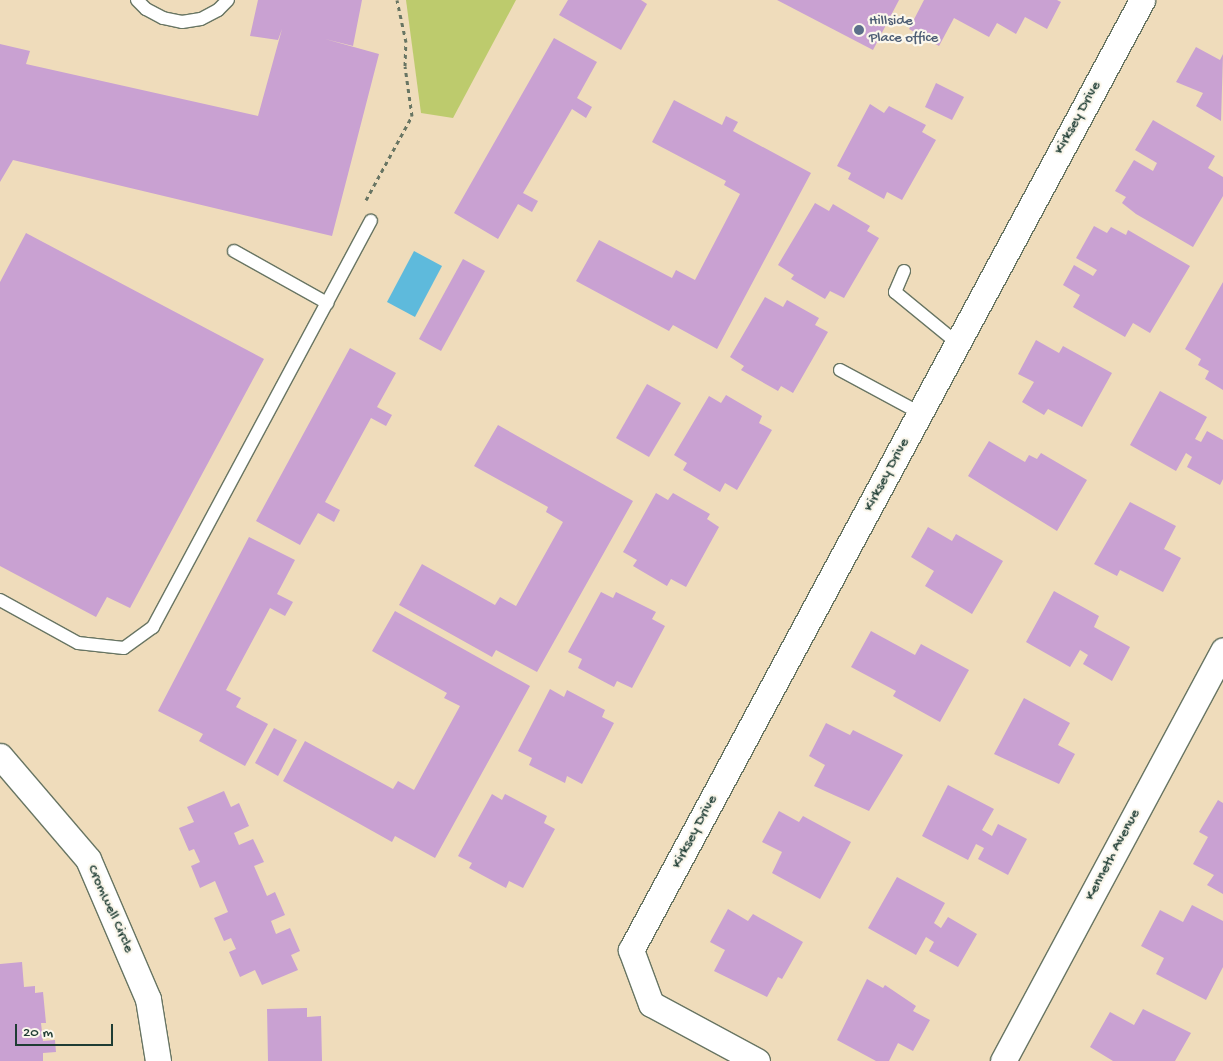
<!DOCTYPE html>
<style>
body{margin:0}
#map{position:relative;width:1223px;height:1061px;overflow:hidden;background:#efdcbb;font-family:"Gochi Hand",sans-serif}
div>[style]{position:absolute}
.green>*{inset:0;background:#bdcb6d}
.water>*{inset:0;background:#5ebadc}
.building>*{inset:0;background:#c9a1d2}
.path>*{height:3px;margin-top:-1.5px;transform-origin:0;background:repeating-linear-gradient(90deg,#687563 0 4px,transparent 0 8px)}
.roads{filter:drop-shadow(1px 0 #687563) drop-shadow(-1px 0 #687563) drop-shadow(0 1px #687563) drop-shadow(0 -1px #687563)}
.lane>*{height:12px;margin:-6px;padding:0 6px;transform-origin:6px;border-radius:6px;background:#fff}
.street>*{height:25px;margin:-12.5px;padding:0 12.5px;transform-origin:12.5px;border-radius:12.5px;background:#fff}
.dots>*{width:14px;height:14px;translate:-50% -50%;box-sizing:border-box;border:2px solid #fbf7ec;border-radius:50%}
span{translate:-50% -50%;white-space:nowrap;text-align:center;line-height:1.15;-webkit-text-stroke:4.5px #fbf7ec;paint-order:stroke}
.service-label{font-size:15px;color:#4e5e75}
.left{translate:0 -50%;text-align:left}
.street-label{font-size:15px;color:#1f3d34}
.scale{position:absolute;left:15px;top:1024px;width:98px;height:22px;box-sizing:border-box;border:2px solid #1f3d34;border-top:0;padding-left:6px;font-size:15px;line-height:18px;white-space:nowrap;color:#1f3d34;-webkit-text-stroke:4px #fbf7ec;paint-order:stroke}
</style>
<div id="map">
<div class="green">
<div style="clip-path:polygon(406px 0,516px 0,453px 118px,421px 113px)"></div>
</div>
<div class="water">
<div style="clip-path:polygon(414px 251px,442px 266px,415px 317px,387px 302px)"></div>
</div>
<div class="building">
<div style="clip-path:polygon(258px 0,362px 0,353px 46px,325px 39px,379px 54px,332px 236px,13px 160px,0 182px,0 44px,30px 51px,26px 64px,258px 116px,282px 29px,278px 40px,250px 36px)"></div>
<div style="clip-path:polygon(568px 0,641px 0,647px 4px,621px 50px,559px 15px)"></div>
<div style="clip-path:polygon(777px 0,899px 0,873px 50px)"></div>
<div style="clip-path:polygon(924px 0,1057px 0,1061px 2px,1047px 29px,1025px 17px,1016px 34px,997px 23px,989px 37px,954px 18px,939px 46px,909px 29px)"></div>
<div style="clip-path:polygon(554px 38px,597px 62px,577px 98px,592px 107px,586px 118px,572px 109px,523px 193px,538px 201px,532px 212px,518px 204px,498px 239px,454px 213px)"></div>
<div style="clip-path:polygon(1196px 47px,1220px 60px,1223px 54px,1221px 121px,1196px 106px,1203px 93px,1176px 82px)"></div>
<div style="clip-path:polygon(936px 83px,964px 97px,952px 120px,925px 107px)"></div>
<div style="clip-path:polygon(674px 100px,722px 125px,726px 116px,738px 122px,733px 131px,811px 173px,717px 349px,673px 325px,669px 331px,576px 281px,599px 240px,672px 278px,676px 270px,695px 280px,740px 194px,724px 185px,726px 181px,652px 142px)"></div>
<div style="clip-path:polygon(870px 104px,884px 113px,889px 106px,926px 125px,922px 132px,936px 140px,902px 200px,887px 192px,884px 199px,848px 179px,851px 173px,837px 166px)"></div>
<div style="clip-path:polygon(1153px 120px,1215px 156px,1208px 168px,1223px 177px,1223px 196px,1193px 247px,1136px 214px,1122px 203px,1126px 197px,1115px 191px,1134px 160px,1153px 171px,1157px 163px,1135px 150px)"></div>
<div style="clip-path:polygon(815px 203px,829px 211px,833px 204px,870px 226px,867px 231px,879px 238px,844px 298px,830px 291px,825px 299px,791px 279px,794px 275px,778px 265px)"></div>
<div style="clip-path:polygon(1094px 226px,1107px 233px,1111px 227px,1126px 235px,1128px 230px,1190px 266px,1150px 333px,1133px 323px,1125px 337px,1073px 307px,1080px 295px,1063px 285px,1074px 265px,1093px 276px,1097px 270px,1076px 258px)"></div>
<div style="clip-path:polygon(26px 233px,264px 359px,130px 608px,107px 597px,96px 617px,0 566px,0 282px)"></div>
<div style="clip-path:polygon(463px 259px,485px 271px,441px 351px,419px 339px)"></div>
<div style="clip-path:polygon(1223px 282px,1223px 390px,1205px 379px,1209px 371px,1198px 365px,1201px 359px,1185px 349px)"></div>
<div style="clip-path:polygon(765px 297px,783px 307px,787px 300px,819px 318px,815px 325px,828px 332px,793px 393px,781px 386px,778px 391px,741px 370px,744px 366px,730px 357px)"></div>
<div style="clip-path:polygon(1036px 340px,1059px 353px,1063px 346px,1112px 373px,1082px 427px,1048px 409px,1044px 415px,1022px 402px,1034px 382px,1018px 374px)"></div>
<div style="clip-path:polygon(350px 348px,396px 373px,377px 407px,392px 415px,386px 426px,371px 418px,325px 502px,340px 510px,334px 522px,318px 513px,300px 545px,256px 521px)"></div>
<div style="clip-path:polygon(647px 384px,681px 403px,649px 457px,616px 438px)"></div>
<div style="clip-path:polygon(1160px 391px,1207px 417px,1195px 439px,1201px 442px,1207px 431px,1223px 440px,1223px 479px,1220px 485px,1187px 467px,1192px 457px,1186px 453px,1176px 471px,1130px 445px)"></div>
<div style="clip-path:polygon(726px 395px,762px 416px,759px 423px,772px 430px,737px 490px,725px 483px,720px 492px,683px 470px,687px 463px,674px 455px,709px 396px,721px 403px)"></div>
<div style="clip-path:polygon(498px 425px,633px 501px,537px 672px,496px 650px,492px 657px,399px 605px,422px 564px,495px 605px,500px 597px,516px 606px,563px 522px,546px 512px,548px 507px,474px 466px)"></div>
<div style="clip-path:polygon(989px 441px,1025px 462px,1029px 455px,1037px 459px,1041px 453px,1087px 480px,1057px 531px,968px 476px)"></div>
<div style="clip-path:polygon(656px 493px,668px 500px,673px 493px,710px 514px,707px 519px,719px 527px,686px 587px,671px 579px,667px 586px,633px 566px,637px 560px,623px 552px)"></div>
<div style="clip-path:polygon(1130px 502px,1176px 526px,1164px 549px,1181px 558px,1163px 592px,1120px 570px,1117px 576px,1094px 564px)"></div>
<div style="clip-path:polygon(928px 527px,952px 541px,956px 534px,1003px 561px,972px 614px,925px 586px,934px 571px,911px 557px)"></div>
<div style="clip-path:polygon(249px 537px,295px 560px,277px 594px,293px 602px,285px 616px,270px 608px,226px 690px,241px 698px,236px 707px,268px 724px,245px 766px,199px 741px,203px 734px,158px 711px)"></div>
<div style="clip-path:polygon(1054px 591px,1099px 616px,1094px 627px,1130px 647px,1112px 681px,1083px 664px,1088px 655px,1080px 650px,1070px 667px,1026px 642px)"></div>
<div style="clip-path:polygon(601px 592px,613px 598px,616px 592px,656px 612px,652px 619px,665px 626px,632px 688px,617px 681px,614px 687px,578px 668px,582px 659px,568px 652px)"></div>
<div style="clip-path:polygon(395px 611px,530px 686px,435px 858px,395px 836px,392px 842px,283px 781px,305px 741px,393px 789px,398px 781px,414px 790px,460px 706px,444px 698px,447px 693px,372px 651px)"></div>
<div style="clip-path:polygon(871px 631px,915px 655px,921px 644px,969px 670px,940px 722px,893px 696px,896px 691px,851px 667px)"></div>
<div style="clip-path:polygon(550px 689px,564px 697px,567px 690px,605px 710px,602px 717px,614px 723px,582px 784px,567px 776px,565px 783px,529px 765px,532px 758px,518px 751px)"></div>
<div style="clip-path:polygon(1024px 698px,1070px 723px,1058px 745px,1075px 754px,1059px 784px,994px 754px)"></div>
<div style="clip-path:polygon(826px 723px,850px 735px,853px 730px,903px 755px,869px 811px,814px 786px,825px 765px,809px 756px)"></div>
<div style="clip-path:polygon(274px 728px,297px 740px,278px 776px,255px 763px)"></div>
<div style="clip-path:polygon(948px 785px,994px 809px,982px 830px,992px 836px,998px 824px,1027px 839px,1008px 875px,978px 859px,984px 848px,976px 844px,968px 860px,922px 836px)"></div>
<div style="clip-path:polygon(224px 791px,231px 807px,239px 803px,249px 826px,234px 833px,239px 845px,253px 839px,264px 862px,254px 866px,267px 896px,275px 892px,285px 915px,271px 921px,276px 934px,290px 928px,300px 951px,291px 955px,298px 970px,262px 985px,255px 970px,240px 977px,229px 952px,236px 949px,231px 938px,224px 941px,214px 918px,228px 912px,215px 881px,200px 888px,191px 866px,200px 862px,194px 849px,189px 851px,179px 828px,194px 822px,187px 807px)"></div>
<div style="clip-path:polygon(492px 794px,502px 800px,505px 794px,547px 816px,544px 823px,555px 829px,523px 888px,509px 881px,506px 888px,469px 868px,472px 863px,458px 856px)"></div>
<div style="clip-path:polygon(1218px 800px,1223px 803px,1223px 894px,1207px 885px,1214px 875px,1193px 864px,1208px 837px,1199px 832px)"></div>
<div style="clip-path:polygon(779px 811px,799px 822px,803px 816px,851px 842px,820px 899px,772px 873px,782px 852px,762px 842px)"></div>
<div style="clip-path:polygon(897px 877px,945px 903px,934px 923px,941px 928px,948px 917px,977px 934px,958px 967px,929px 951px,934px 942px,926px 937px,916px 955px,868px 928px)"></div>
<div style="clip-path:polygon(1192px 905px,1223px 921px,1223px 967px,1206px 1000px,1156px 974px,1164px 958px,1141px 946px,1160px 910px,1183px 922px)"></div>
<div style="clip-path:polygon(728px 909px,748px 921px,753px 914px,803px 942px,782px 979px,778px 977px,767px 997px,714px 971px,725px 950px,710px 942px)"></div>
<div style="clip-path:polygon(22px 962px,24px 987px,35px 986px,35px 993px,43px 992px,46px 1023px,41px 1023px,43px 1041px,55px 1040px,56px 1052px,43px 1053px,43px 1061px,0 1061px,0 964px)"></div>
<div style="clip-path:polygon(867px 979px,883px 988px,885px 985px,916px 1006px,913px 1011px,930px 1020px,913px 1051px,898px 1043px,889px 1061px,876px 1061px,837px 1040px)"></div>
<div style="clip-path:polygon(307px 1008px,307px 1017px,321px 1016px,322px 1061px,268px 1061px,267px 1009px)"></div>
<div style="clip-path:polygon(1143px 1009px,1191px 1033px,1175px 1061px,1113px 1061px,1090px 1047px,1110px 1012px,1134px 1025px)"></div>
</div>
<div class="path">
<div style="left:366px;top:200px;width:96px;rotate:-61.3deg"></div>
<div style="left:412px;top:116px;width:50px;rotate:-98deg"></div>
<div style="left:405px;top:66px;width:24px;rotate:-88deg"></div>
<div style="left:406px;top:42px;width:43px;rotate:-102.1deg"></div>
</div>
<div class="roads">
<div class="lane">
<div style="left:137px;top:0;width:13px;rotate:45deg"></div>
<div style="left:146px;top:9px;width:19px;rotate:28deg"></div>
<div style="left:163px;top:18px;width:19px;rotate:12deg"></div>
<div style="left:182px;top:22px;width:19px;rotate:-9deg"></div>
<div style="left:201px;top:19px;width:19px;rotate:-28deg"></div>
<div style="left:218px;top:10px;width:14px;rotate:-45deg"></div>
<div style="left:234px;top:251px;width:107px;rotate:29.2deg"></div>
<div style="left:904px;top:271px;width:23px;rotate:113deg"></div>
<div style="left:895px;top:292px;width:79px;rotate:39.3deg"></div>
<div style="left:840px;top:370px;width:91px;rotate:28.3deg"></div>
<div style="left:0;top:600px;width:89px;rotate:28.9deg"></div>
<div style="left:78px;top:643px;width:46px;rotate:6.2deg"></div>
<div style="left:124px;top:648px;width:36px;rotate:-36deg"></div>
<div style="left:153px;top:627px;width:461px;rotate:-61.8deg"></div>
</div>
<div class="street">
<div style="left:0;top:756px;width:135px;rotate:49.5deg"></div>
<div style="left:88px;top:859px;width:152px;rotate:66.8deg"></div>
<div style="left:148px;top:999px;width:63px;rotate:80.8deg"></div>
<div style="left:757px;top:1061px;width:120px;rotate:-151.7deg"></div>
<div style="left:651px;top:1004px;width:58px;rotate:-110.3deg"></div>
<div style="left:631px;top:950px;width:1079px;rotate:-61.72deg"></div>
<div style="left:1003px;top:1061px;width:466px;rotate:-61.8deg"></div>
</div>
</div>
<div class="dots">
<div style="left:859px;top:30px;background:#5c6f8a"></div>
</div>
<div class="service-label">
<span class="left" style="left:869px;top:30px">Hillside<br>Place office</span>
</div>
<div class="street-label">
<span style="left:1078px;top:118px;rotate:-61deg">Kirksey Drive</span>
<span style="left:887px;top:475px;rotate:-62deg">Kirksey Drive</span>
<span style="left:695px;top:832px;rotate:-62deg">Kirksey Drive</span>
<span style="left:1113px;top:855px;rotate:-62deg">Kenneth Avenue</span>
<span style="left:110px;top:909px;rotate:66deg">Cromwell Circle</span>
</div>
<div class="scale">20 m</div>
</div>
